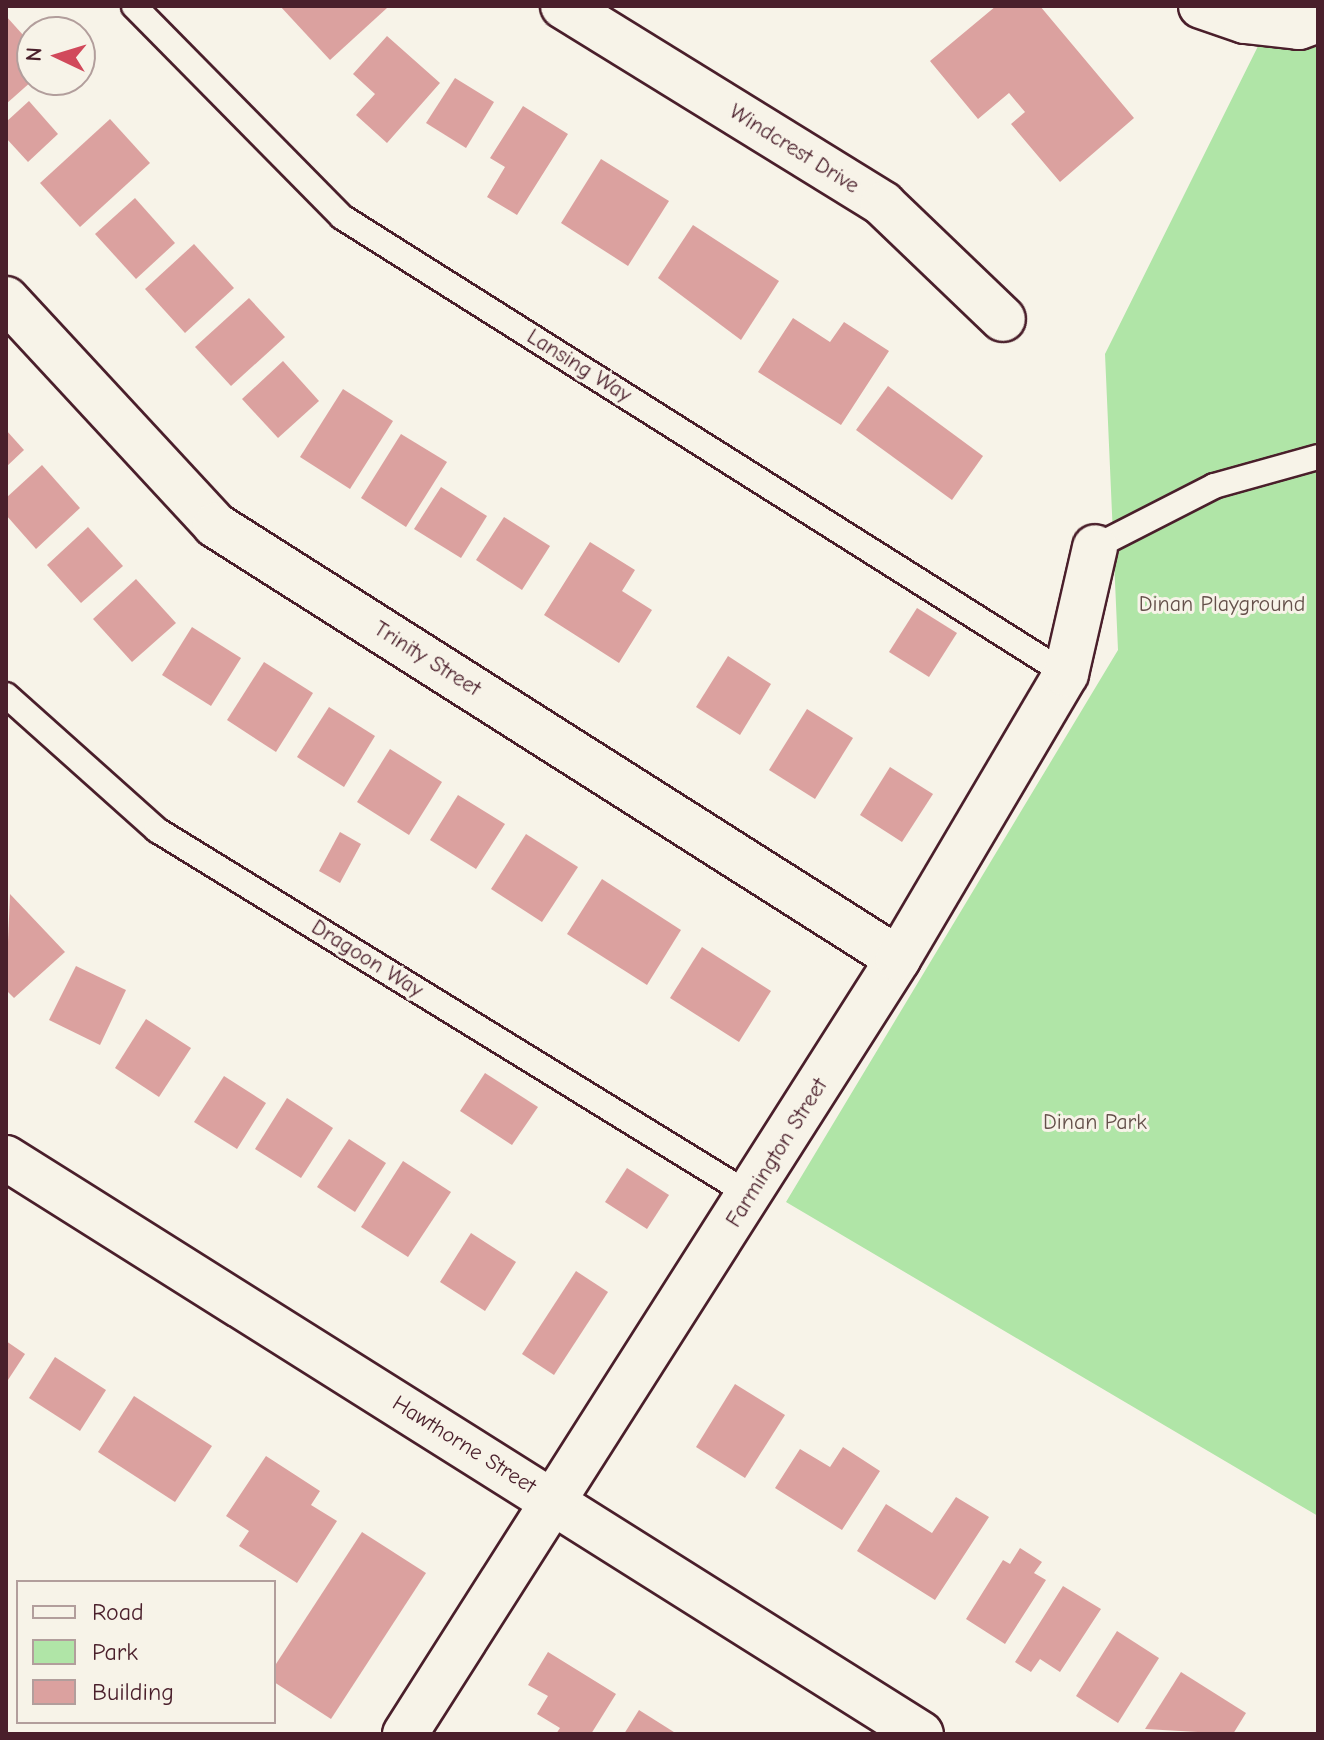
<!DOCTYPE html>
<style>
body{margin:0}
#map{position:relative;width:1324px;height:1740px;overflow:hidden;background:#f7f3e8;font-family:"Comic Neue",sans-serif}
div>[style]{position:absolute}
.green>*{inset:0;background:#b0e5a7}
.building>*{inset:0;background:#dba19f}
.roads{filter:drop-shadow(2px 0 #4a1f2b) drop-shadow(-2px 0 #4a1f2b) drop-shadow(0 2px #4a1f2b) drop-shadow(0 -2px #4a1f2b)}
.service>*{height:24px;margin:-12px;padding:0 12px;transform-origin:12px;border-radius:12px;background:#f7f3e8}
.minor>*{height:44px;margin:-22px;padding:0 22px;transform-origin:22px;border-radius:22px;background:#f7f3e8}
span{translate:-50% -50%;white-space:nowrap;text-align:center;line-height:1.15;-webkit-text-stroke:6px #f7f3e8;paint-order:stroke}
.street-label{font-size:22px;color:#4a1f2b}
.park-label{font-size:22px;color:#64504a}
.frame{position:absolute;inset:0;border:8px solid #4a1f2b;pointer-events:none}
.legend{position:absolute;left:16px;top:1580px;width:260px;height:144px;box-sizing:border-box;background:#f7f3e8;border:2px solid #b29e9c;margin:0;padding:10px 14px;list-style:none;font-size:24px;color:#4a1f2b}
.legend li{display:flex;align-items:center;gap:16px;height:40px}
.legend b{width:40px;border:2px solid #b29e9c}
.north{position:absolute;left:16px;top:16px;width:80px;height:80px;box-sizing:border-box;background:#f7f3e8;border:2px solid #b29e9c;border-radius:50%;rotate:274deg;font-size:22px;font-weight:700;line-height:32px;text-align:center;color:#4a1f2b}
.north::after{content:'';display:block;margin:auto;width:28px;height:36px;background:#d1495b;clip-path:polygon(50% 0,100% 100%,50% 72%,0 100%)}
</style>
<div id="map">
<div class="green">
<div style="clip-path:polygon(1278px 6px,1318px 6px,1318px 1516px,786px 1202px,1118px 650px,1105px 354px)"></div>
</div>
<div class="building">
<div style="clip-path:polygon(280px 6px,385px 6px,387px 8px,330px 60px)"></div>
<div style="clip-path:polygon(996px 6px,1040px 6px,1134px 118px,1060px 182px,1011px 124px,1025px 112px,1009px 93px,978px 119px,930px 61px)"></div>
<div style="clip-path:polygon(6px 16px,32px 45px,32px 81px,6px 104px)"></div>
<div style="clip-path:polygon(387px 36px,440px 83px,387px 143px,356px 115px,375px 94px,353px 74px)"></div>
<div style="clip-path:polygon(455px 78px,494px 102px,466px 148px,426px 123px)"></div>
<div style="clip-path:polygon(29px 101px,58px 134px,28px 162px,6px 138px,6px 122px)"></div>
<div style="clip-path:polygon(523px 106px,568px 134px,517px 215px,487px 197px,505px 167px,490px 158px)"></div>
<div style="clip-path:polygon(110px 119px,150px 163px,80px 227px,40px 183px)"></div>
<div style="clip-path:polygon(601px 159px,669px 201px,628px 266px,561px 223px)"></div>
<div style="clip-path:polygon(135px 198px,175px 243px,136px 279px,95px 234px)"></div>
<div style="clip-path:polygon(693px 225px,779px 281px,741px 340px,658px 278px)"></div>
<div style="clip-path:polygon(194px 244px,234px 288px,185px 333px,145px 289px)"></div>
<div style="clip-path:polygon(249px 298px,285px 337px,231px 386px,195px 347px)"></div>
<div style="clip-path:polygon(793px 318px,830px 342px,844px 322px,889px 351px,841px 425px,758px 372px)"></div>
<div style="clip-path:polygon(283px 361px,319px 401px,278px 438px,242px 399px)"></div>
<div style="clip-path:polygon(888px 386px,983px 456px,952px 500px,856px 430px)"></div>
<div style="clip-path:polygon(343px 389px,393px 421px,350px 489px,300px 457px)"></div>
<div style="clip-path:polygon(6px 430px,24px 450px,6px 467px)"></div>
<div style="clip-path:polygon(401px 434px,447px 462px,406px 527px,361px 498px)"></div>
<div style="clip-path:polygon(42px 465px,80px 508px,36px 549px,6px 515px,6px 498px)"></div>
<div style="clip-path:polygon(441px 487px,487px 516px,461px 558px,414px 529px)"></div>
<div style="clip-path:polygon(504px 517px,550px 546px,522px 590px,476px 560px)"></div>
<div style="clip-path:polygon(88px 527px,123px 566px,81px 603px,47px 565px)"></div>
<div style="clip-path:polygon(590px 542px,635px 570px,622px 591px,652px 610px,619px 663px,544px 615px)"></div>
<div style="clip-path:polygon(136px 579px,176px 623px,132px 662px,93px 619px)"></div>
<div style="clip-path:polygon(917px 608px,957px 633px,929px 677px,889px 652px)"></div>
<div style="clip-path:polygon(192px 627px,241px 658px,211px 706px,162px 675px)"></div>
<div style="clip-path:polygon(728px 656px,771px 684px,740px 735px,696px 707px)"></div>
<div style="clip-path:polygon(264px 662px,313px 693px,276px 752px,227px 720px)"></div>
<div style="clip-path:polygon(329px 707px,375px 736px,344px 787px,297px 757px)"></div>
<div style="clip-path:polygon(807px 709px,853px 738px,815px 799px,769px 770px)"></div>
<div style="clip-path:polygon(390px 749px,442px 782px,409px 835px,357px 802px)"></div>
<div style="clip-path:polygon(890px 767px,933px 794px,902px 842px,860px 815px)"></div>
<div style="clip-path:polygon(458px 795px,505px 824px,476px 869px,430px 840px)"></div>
<div style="clip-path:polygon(340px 832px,361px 844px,340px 883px,319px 871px)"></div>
<div style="clip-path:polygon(526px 834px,578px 867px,542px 922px,491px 889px)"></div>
<div style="clip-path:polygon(602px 879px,681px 930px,647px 985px,567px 934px)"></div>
<div style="clip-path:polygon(10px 894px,65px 952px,14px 998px,6px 990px)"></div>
<div style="clip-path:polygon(702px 947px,771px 991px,739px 1042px,670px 998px)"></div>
<div style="clip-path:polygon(76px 966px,126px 990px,100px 1045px,49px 1020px)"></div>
<div style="clip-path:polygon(146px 1019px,191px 1048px,159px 1097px,115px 1068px)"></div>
<div style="clip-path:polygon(485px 1073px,538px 1107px,512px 1145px,460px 1111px)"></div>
<div style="clip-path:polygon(224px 1076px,266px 1103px,237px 1149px,194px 1122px)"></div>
<div style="clip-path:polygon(287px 1098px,333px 1128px,301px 1178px,255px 1149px)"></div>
<div style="clip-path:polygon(349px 1139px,386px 1163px,355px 1212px,317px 1187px)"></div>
<div style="clip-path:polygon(403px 1161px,451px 1192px,408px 1257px,361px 1227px)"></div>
<div style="clip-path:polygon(627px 1168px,669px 1195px,647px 1229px,605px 1202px)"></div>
<div style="clip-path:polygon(471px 1233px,516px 1262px,485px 1311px,440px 1282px)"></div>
<div style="clip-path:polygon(576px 1271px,608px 1292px,554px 1375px,522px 1354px)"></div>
<div style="clip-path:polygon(6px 1341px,25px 1354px,6px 1383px)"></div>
<div style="clip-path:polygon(55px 1357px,106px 1390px,80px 1431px,29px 1398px)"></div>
<div style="clip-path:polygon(735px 1384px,785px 1415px,745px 1478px,696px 1447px)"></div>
<div style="clip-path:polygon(134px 1396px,212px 1446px,175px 1502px,98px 1452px)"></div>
<div style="clip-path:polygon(843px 1447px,880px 1471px,842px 1530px,775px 1488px,800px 1449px,830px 1467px)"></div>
<div style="clip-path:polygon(266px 1456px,320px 1491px,311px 1505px,337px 1521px,297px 1583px,239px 1546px,249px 1531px,226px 1516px)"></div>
<div style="clip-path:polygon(956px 1497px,989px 1517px,935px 1600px,857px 1551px,886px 1504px,932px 1533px)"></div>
<div style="clip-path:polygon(362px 1532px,426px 1573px,331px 1719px,274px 1682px,274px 1667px)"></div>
<div style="clip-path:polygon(1020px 1548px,1042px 1562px,1034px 1573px,1046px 1580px,1005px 1644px,966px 1619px,1003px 1560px,1010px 1564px)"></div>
<div style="clip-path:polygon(1063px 1586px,1101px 1609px,1060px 1672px,1040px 1659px,1031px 1672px,1015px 1662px)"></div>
<div style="clip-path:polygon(1117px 1631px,1159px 1658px,1118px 1723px,1076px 1696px)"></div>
<div style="clip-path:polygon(548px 1652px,616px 1694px,591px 1734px,556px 1734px,560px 1728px,537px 1714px,548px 1696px,528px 1685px)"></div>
<div style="clip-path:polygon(1181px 1672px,1246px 1713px,1233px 1734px,1145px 1729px)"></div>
<div style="clip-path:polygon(639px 1710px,677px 1734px,624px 1734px)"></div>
</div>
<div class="roads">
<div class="service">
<div style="left:134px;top:6px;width:296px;rotate:45.4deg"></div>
<div style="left:342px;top:217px;width:856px;rotate:32.26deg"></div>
<div style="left:1095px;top:547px;width:134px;rotate:-27.1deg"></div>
<div style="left:1214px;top:486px;width:108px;rotate:-15.6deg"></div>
<div style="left:6px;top:695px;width:203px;rotate:41.8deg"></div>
<div style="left:157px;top:830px;width:696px;rotate:31.61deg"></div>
</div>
<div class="minor">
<div style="left:563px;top:6px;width:376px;rotate:31.7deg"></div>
<div style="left:883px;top:204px;width:166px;rotate:43.8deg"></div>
<div style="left:1201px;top:6px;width:46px;rotate:18.8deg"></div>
<div style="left:1245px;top:21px;width:54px;rotate:6.3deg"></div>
<div style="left:1299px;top:27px;width:20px;rotate:-20deg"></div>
<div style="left:6px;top:299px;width:308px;rotate:47.2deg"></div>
<div style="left:215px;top:525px;width:809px;rotate:32.43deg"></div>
<div style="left:6px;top:1158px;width:1081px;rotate:32.19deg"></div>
<div style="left:405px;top:1734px;width:919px;rotate:-57.54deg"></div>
<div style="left:898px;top:959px;width:331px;rotate:-59.5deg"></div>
<div style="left:1066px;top:674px;width:130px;rotate:-77.1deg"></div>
</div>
</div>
<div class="street-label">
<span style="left:794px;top:149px;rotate:32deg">Windcrest Drive</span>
<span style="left:579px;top:366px;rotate:32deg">Lansing Way</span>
<span style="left:427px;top:659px;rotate:32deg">Trinity Street</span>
<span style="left:367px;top:959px;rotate:32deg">Dragoon Way</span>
<span style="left:777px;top:1153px;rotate:-58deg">Farmington Street</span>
<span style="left:464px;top:1445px;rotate:32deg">Hawthorne Street</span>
</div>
<div class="park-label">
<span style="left:1222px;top:605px">Dinan Playground</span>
<span style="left:1095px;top:1123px">Dinan Park</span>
</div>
<div class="frame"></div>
<ul class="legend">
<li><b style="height:10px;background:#f7f3e8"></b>Road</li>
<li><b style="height:22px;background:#b0e5a7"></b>Park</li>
<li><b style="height:22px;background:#dba19f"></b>Building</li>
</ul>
<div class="north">N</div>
</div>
